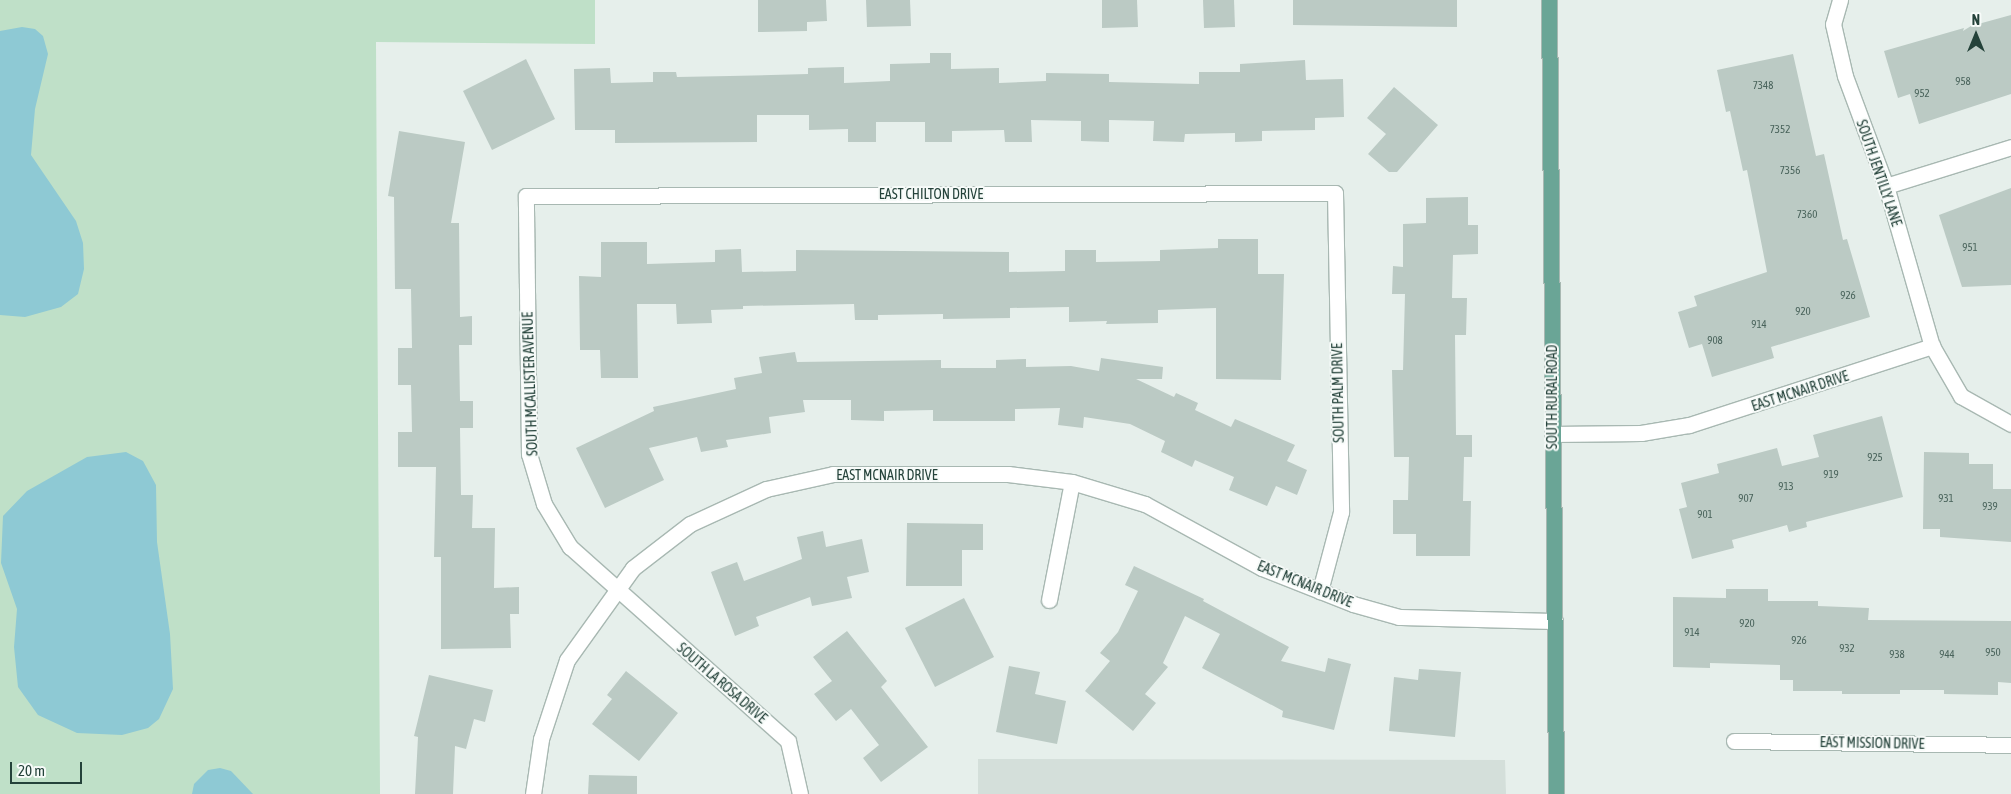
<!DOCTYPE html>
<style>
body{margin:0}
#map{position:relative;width:2011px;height:794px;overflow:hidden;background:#e6efeb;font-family:"Asap Condensed",sans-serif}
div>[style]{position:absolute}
.built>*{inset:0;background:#d4dfda}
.green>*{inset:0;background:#bfe0c8}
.water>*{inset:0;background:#8ec9d4}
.building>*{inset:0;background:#bbcac4}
.roads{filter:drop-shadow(1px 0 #a8b8b2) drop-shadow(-1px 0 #a8b8b2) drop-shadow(0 1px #a8b8b2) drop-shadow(0 -1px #a8b8b2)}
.minor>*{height:15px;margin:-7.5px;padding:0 7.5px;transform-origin:7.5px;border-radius:7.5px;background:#fff}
.major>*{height:15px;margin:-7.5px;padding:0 7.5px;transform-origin:7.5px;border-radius:7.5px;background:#6aa596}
span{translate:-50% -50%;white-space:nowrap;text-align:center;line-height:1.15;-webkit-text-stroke:4px #f7fbf9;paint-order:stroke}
.number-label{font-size:11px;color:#4a645c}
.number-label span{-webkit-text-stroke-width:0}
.street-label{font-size:14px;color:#24423a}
.north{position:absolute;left:1951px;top:10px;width:50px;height:50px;-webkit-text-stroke:4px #f7fbf9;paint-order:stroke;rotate:0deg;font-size:14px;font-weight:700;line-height:20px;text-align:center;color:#24423a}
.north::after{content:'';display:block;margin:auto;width:18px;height:22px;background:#24423a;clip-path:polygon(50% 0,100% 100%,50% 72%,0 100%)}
.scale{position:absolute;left:10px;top:762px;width:72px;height:22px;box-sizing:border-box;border:2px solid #24423a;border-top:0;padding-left:6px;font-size:15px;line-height:18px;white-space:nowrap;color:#24423a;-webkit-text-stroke:4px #f7fbf9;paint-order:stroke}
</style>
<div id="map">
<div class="built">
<div style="clip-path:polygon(978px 759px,1505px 760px,1506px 794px,978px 794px)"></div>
</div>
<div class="green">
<div style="clip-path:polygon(0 0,595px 0,595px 44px,376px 42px,380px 794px,0 794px)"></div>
</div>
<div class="water">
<div style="clip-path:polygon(22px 27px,35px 29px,43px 36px,48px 54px,35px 109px,31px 155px,76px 221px,83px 243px,84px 269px,78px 294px,61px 307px,25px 317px,0 315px,0 31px)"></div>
<div style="clip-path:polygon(126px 452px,143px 461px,156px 485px,157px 542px,170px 634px,173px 689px,159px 719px,148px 728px,122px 735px,77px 733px,38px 715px,18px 687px,14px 647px,17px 609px,1px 563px,3px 516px,27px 491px,87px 457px)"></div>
<div style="clip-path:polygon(220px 768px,231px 771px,253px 794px,192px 794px,194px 784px,208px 770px)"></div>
</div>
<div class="building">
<div style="clip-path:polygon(758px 0,826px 0,827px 21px,807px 22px,807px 31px,758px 32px)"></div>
<div style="clip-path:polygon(866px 0,910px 0,911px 26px,867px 27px)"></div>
<div style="clip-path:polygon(1102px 0,1137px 0,1138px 27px,1102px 28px)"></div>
<div style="clip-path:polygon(1203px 0,1234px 0,1235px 27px,1204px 28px)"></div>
<div style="clip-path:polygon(1293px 0,1457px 0,1457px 27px,1293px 25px)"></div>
<div style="clip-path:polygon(2011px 15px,2011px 94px,1919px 124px,1910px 94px,1898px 98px,1884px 51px,1964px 28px,1963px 31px,1971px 26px)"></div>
<div style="clip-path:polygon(930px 53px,951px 53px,951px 69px,999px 68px,999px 83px,1046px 81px,1046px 73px,1109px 74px,1109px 82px,1199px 84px,1199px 72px,1240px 72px,1240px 64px,1305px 60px,1306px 80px,1343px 79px,1344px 117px,1315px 118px,1315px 130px,1262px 131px,1262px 141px,1235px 142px,1235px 133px,1185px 134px,1184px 142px,1153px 141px,1154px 121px,1109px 120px,1109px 142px,1081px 141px,1081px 121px,1031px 120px,1032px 142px,1005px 142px,1004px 130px,952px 131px,952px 142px,925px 142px,925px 122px,876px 122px,876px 142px,848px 142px,848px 129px,809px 130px,809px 115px,757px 115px,757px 142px,615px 143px,615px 130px,575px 130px,574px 69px,610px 68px,611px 83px,653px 82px,653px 72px,676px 72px,677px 77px,730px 76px,808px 74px,808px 68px,844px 67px,844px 83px,890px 81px,890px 64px,930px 63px)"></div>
<div style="clip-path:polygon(1793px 54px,1816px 156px,1824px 154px,1843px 240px,1847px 239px,1870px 317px,1771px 347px,1774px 358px,1712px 377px,1702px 344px,1689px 348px,1678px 312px,1697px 306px,1694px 296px,1767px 272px,1747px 170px,1743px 171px,1730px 111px,1726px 112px,1717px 70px)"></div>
<div style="clip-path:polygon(526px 59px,555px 119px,492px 150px,463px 91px)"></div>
<div style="clip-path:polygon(1394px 87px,1438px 125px,1397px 172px,1389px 172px,1368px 154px,1386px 134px,1367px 118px)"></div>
<div style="clip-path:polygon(399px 131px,465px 142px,451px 223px,459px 223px,460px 317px,472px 316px,472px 345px,459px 345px,460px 401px,473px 401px,473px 428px,460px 428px,461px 495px,473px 495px,472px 528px,495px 528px,494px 588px,519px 587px,519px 614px,510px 614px,511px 648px,441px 649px,441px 557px,434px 557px,436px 467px,398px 467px,398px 432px,412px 432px,411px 385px,398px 385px,398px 348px,412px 348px,411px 289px,395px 289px,394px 197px,388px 196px)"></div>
<div style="clip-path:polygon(2011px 188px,2011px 285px,1962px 287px,1939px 215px)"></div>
<div style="clip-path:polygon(1468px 197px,1468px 225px,1478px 225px,1478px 254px,1453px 255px,1452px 298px,1467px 298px,1466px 335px,1455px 335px,1456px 435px,1472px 435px,1472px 457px,1464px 457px,1463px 501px,1471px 501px,1470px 556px,1416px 556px,1416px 534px,1393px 534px,1393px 500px,1408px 500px,1409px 457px,1394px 457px,1392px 370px,1403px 370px,1405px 294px,1392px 294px,1393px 266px,1403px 267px,1403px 224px,1426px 223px,1426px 198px)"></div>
<div style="clip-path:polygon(1218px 239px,1258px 239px,1258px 274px,1284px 274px,1281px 380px,1216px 379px,1216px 308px,1158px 310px,1158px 323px,1106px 324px,1107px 321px,1069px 322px,1069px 307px,1010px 308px,1010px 318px,943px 319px,943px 314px,878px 315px,878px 320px,855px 320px,854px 304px,743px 306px,743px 309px,711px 310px,712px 323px,677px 324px,676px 304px,637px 304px,638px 378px,601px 378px,600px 350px,580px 350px,579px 276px,601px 277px,601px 242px,647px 242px,647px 264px,715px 262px,715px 250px,741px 249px,742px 272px,796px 271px,796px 250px,1009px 252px,1009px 272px,1065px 271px,1065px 250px,1096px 250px,1096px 262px,1160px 261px,1160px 250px,1218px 248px)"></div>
<div style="clip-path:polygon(795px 352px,797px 362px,941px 360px,941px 368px,996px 368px,996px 360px,1026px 359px,1026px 367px,1071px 366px,1099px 371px,1101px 358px,1163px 367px,1162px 379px,1136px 379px,1174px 397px,1176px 393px,1198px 403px,1195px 410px,1231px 427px,1235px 419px,1295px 445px,1287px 461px,1307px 470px,1297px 495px,1276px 486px,1267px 506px,1229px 490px,1234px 477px,1195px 460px,1192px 467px,1161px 452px,1165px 441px,1130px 424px,1084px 417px,1083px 428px,1058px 425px,1060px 408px,1015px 409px,1015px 421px,933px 421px,933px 410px,884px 411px,884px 421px,851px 420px,851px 400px,803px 400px,805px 412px,769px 417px,771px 433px,726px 440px,728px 447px,701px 452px,697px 437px,649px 448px,664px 480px,605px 508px,576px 448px,654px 411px,653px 407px,736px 389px,734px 378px,762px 373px,759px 357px)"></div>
<div style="clip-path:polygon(1882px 416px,1903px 497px,1806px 522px,1807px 527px,1789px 532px,1787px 525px,1732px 540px,1734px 548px,1692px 559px,1679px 509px,1687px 507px,1681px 483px,1719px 473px,1717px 464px,1777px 448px,1782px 466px,1819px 457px,1813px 435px)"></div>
<div style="clip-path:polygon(1924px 452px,1969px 453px,1969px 464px,1993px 464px,1993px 489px,2011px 489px,2011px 542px,1940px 537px,1940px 529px,1923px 529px)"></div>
<div style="clip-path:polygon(907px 523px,983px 524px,983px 550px,962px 550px,962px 586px,906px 586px)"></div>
<div style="clip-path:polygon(823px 531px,826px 547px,862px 539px,869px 572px,847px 577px,852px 598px,812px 606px,810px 597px,756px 617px,759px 626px,735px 636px,711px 572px,737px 562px,744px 581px,802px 559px,797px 537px)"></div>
<div style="clip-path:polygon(1134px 566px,1204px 599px,1203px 601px,1289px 647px,1281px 661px,1325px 672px,1328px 658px,1351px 664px,1334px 730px,1282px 717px,1283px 711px,1202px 668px,1220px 634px,1185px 616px,1163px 663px,1168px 667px,1145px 694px,1156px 703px,1133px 731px,1085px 691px,1110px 661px,1100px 653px,1118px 632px,1138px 591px,1125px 585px)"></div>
<div style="clip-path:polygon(1726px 589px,1768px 589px,1768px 601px,1818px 601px,1818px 606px,1869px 608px,1868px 620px,2011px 621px,2011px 683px,1998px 682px,1998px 695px,1944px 694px,1944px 690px,1900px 690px,1900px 694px,1842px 694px,1842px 691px,1793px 691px,1793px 680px,1780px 680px,1780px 665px,1710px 663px,1710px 668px,1673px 667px,1673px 597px,1726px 598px)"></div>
<div style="clip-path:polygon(964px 598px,994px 657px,935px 687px,905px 628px)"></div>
<div style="clip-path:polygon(847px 631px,887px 681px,881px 687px,928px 747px,881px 782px,863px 758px,879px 745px,851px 709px,836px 721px,814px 694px,832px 681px,813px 657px)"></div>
<div style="clip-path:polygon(1009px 666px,1040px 672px,1035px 694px,1066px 701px,1057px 744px,996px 732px)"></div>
<div style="clip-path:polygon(1419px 669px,1461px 672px,1455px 737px,1389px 731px,1394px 677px,1418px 680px)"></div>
<div style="clip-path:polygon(626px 671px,678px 713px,639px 761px,592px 724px,612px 699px,607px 695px)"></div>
<div style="clip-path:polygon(429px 675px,493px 690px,485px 722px,474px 719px,466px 749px,455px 746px,453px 794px,415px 794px,418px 737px,414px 736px)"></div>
<div style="clip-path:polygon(589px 775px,637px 776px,637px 794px,588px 794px)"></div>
</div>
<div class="roads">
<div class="minor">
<div style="left:1840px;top:0;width:25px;rotate:106deg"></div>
<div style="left:1833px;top:24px;width:53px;rotate:77deg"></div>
<div style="left:1845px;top:76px;width:117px;rotate:69.6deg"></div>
<div style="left:1886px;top:186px;width:166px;rotate:74deg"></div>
<div style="left:1932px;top:346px;width:58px;rotate:59.9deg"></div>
<div style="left:1961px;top:396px;width:57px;rotate:29.2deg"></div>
<div style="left:1886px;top:186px;width:131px;rotate:-17.3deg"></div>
<div style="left:1552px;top:434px;width:89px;rotate:-0.6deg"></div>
<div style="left:1641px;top:433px;width:49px;rotate:-9.5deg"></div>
<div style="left:1689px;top:425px;width:256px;rotate:-18deg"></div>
<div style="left:1049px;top:600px;width:120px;rotate:-79deg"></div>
<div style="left:1734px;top:741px;width:277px;rotate:0.8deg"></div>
<div style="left:533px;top:794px;width:56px;rotate:-81.7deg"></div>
<div style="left:541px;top:739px;width:83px;rotate:-71.8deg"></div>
<div style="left:567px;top:660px;width:113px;rotate:-54.3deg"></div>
<div style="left:633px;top:568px;width:72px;rotate:-37.7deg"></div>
<div style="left:690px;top:524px;width:84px;rotate:-24.7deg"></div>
<div style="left:766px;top:489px;width:69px;rotate:-12.6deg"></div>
<div style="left:833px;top:474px;width:175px"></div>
<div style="left:1008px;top:474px;width:64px;rotate:7.1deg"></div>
<div style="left:1072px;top:482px;width:76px;rotate:16.8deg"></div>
<div style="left:1145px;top:504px;width:133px;rotate:28.7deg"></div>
<div style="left:1262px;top:568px;width:98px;rotate:21.6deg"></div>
<div style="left:1353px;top:604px;width:48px;rotate:15.8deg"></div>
<div style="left:1399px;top:617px;width:156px;rotate:1.5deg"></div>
<div style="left:800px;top:794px;width:54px;rotate:-102.8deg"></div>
<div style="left:788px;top:741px;width:292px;rotate:-138.3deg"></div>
<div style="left:570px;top:547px;width:50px;rotate:-121.2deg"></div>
<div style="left:544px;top:504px;width:52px;rotate:-106.7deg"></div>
<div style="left:529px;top:454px;width:258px;rotate:-90.7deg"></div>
<div style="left:526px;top:196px;width:809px;rotate:-0.21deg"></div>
<div style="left:1335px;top:193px;width:319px;rotate:88.9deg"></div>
<div style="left:1341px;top:512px;width:82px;rotate:104.9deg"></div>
</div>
<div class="major">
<div style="left:1549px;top:0;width:794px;rotate:89.49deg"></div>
</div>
</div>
<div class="number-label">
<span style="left:1963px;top:81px">958</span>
<span style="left:1763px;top:85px">7348</span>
<span style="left:1922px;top:93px">952</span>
<span style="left:1780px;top:129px">7352</span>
<span style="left:1790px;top:170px">7356</span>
<span style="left:1807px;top:214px">7360</span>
<span style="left:1970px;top:247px">951</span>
<span style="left:1848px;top:295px">926</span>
<span style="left:1803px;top:311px">920</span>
<span style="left:1759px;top:324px">914</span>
<span style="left:1715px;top:340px">908</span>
<span style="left:1875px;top:457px">925</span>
<span style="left:1831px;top:474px">919</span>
<span style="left:1786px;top:486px">913</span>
<span style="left:1746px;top:498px">907</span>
<span style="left:1946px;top:498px">931</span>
<span style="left:1990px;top:506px">939</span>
<span style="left:1705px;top:514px">901</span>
<span style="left:1747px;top:623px">920</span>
<span style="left:1692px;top:632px">914</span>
<span style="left:1799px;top:640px">926</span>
<span style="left:1847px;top:648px">932</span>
<span style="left:1993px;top:652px">950</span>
<span style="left:1897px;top:654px">938</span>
<span style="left:1947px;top:654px">944</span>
</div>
<div class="street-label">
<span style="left:1879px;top:173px;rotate:71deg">SOUTH JENTILLY LANE</span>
<span style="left:931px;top:194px">EAST CHILTON DRIVE</span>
<span style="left:530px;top:384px;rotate:-92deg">SOUTH MCALLISTER AVENUE</span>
<span style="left:1800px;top:391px;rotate:-18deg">EAST MCNAIR DRIVE</span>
<span style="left:1338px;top:393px;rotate:-91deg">SOUTH PALM DRIVE</span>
<span style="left:1552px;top:397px;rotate:-90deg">SOUTH RURAL ROAD</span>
<span style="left:887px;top:475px">EAST MCNAIR DRIVE</span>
<span style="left:1305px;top:584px;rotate:22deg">EAST MCNAIR DRIVE</span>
<span style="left:722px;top:683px;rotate:41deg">SOUTH LA ROSA DRIVE</span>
<span style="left:1872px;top:743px;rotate:1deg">EAST MISSION DRIVE</span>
</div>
<div class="north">N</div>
<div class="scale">20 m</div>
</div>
